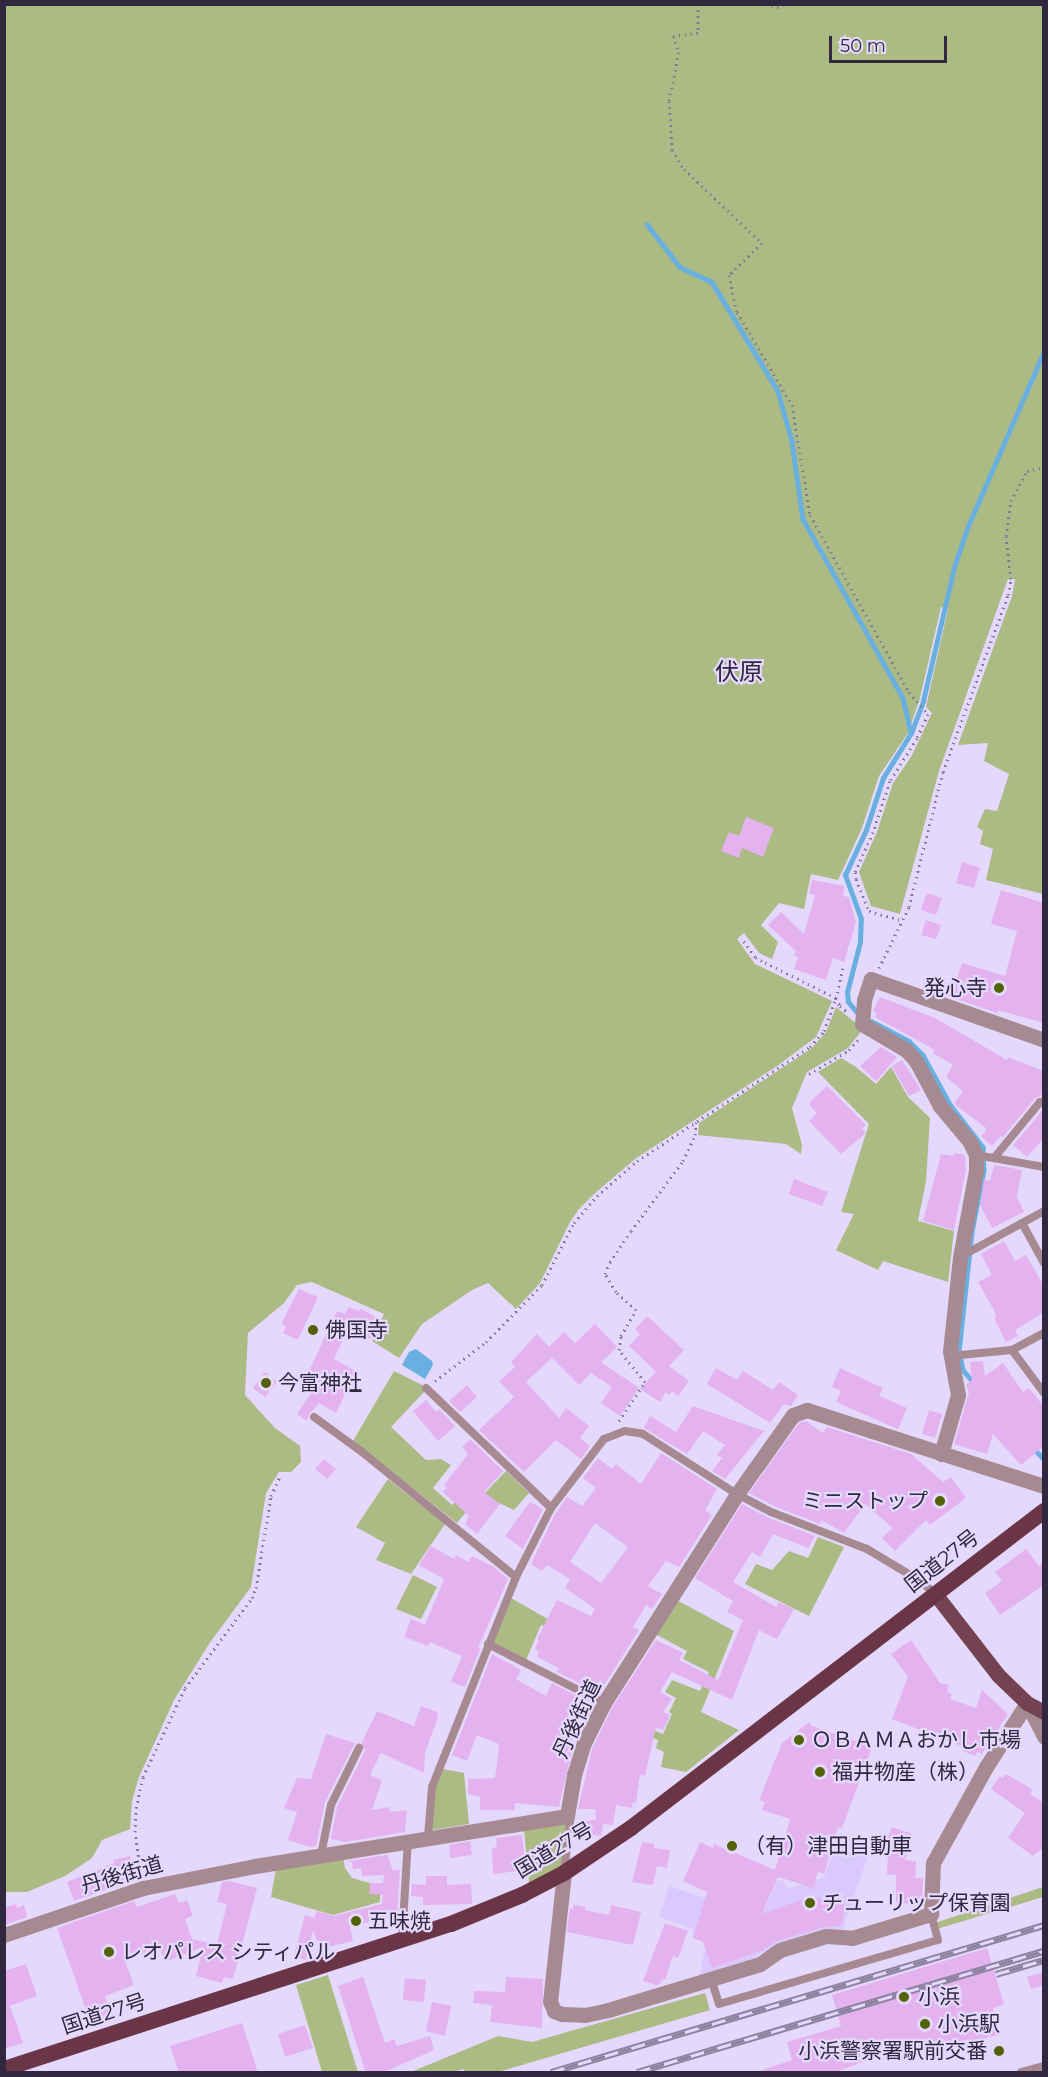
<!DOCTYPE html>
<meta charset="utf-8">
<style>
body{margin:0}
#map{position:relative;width:1048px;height:2077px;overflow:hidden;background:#e4d9fc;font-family:Montserrat,"Noto Sans JP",sans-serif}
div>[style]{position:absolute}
.built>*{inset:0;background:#dac9fd}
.green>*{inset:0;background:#acba83}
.water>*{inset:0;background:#69b0e0}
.stream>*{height:4.5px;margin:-2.25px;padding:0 2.25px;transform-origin:2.25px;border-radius:2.25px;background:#69b0e0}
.building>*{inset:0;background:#e3b2ef}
.path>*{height:3px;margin-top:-1.5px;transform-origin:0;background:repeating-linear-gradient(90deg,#837a96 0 1.5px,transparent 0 6px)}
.service>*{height:8px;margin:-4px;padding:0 4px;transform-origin:4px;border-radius:4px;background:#a78a91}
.minor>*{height:15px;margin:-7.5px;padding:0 7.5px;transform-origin:7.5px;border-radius:7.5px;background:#a78a91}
.primary>*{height:15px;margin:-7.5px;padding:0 7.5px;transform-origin:7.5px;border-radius:7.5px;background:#734352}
.trunk>*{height:16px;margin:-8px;padding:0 8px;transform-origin:8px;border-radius:8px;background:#6a3647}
.rail>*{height:7px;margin-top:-3.5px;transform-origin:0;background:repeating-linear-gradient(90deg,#e4d9fc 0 14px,#8c839f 0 28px);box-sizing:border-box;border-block:2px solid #8c839f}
.dots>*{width:16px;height:16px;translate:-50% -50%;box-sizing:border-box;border:3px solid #e4d9fc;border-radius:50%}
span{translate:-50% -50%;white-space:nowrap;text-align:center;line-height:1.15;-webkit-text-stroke:4.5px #e4d9fc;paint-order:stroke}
.poi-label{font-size:21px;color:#2f283e}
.right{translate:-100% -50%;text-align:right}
.left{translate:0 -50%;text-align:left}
.street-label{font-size:21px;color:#2f283e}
.quarter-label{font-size:24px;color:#2f283e}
.frame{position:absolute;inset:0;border:6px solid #2f283e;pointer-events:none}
.scale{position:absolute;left:829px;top:36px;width:118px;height:27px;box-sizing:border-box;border:3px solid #2f283e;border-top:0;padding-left:8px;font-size:18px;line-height:21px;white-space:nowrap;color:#2f283e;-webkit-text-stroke:4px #e4d9fc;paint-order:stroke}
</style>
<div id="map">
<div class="built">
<div style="clip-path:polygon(840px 1833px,872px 1844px,842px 1932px,819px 1933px,758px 1954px,753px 1961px,699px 1978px,707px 1938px,692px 1935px,693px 1929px,659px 1917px,669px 1886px,726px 1905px,765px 1909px,778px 1880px,784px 1881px,787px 1889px,824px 1877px)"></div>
</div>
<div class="green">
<div style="clip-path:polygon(5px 5px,1043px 5px,1043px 894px,986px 880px,993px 849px,980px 844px,983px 831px,977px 827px,985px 809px,997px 811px,1009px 774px,984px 761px,988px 743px,958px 745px,1012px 596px,1015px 579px,1008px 579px,939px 771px,900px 914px,871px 906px,859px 872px,877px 832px,893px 783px,911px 757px,932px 713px,926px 707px,948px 609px,941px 607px,920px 698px,908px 733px,879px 776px,862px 828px,838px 880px,811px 874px,804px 909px,779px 903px,761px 925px,778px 942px,772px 959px,759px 953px,744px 933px,737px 939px,755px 964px,832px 1001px,816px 1037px,777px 1066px,635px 1159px,594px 1194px,579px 1209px,570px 1222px,540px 1283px,516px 1309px,488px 1283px,472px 1290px,422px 1324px,399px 1358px,372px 1341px,384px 1314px,312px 1282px,297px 1285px,284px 1303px,248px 1333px,245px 1395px,275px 1428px,300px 1446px,301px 1462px,291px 1472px,279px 1472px,266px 1493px,251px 1587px,211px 1641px,174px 1700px,139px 1777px,132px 1801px,130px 1829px,102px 1840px,92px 1858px,65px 1876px,27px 1892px,5px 1892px)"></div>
<div style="clip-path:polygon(836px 1007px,863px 1029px,848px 1048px,807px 1072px,792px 1108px,802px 1145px,801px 1154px,786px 1144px,698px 1135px,699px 1123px,812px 1048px,826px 1032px)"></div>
<div style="clip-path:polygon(841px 1058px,856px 1067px,876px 1084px,891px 1067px,908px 1097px,930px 1118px,926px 1181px,918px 1221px,954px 1231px,948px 1282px,883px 1261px,878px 1270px,836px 1250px,854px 1214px,841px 1212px,869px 1124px,818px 1072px)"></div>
<div style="clip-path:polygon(394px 1371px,424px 1386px,424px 1392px,391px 1427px,426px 1460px,441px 1459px,451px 1465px,433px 1488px,452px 1505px,471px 1485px,483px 1495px,506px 1471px,529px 1493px,514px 1510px,499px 1503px,487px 1518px,471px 1506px,457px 1523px,353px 1441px)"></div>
<div style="clip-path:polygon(388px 1479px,445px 1524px,411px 1574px,376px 1560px,385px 1543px,356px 1527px)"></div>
<div style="clip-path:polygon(818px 1537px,844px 1547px,809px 1616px,745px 1584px,756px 1564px,772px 1570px,789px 1551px,808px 1558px)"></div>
<div style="clip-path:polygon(413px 1575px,437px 1587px,421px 1619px,396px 1609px)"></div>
<div style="clip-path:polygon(511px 1598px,551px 1621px,548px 1627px,541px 1625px,526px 1660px,492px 1642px)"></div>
<div style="clip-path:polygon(675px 1599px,734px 1631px,701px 1712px,739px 1730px,686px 1772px,661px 1767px,664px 1752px,656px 1748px,658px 1740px,648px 1736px,651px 1729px,663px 1734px,672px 1714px,669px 1712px,676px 1698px,665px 1692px,672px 1680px,700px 1691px,709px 1672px,683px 1659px,687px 1651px,655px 1634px)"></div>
<div style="clip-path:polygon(443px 1769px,464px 1773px,469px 1824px,432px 1830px,435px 1788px)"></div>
<div style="clip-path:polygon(567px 1823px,561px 1866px,529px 1883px,524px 1829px)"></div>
<div style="clip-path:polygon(343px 1856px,345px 1868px,352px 1878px,380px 1886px,380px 1902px,333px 1915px,271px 1897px,276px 1868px)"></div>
<div style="clip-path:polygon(1043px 1887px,1043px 1897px,937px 1929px,935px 1923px)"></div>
<div style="clip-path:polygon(328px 1975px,358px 2072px,322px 2072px,296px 1985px)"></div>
<div style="clip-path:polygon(705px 1993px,710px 2010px,498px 2072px,465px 2072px,463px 2069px,454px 2072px,411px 2072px,498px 2036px,532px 2042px)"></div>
</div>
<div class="water">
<div style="clip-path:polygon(416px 1349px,432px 1361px,433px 1365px,425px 1379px,402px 1365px,409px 1352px)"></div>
</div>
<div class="stream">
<div style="left:647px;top:224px;width:54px;rotate:52.5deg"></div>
<div style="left:680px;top:267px;width:35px;rotate:25deg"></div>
<div style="left:712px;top:282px;width:127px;rotate:58.8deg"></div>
<div style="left:778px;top:391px;width:52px;rotate:74.4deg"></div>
<div style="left:792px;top:441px;width:79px;rotate:82deg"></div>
<div style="left:803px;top:519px;width:205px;rotate:60.8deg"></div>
<div style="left:903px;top:698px;width:35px;rotate:77deg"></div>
<div style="left:858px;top:1014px;width:16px;rotate:-130deg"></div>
<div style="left:848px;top:1002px;width:10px;rotate:-96deg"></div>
<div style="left:847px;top:992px;width:52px;rotate:-75.4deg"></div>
<div style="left:860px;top:942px;width:23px;rotate:-88deg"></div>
<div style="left:861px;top:919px;width:47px;rotate:-110deg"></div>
<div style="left:845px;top:875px;width:50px;rotate:-65deg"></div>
<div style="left:866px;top:830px;width:55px;rotate:-71.9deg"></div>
<div style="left:883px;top:778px;width:53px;rotate:-58.1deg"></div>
<div style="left:911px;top:733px;width:34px;rotate:-69deg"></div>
<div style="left:923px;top:701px;width:141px;rotate:-76.9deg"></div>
<div style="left:955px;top:564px;width:40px;rotate:-71.1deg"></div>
<div style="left:968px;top:526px;width:191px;rotate:-66.5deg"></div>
<div style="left:871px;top:1021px;width:43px;rotate:27.8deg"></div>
<div style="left:909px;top:1041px;width:20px;rotate:45deg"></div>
<div style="left:923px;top:1055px;width:58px;rotate:61.2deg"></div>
<div style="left:951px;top:1106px;width:52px;rotate:52deg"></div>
<div style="left:983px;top:1147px;width:23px;rotate:88deg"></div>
<div style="left:984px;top:1170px;width:63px;rotate:101deg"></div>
<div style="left:972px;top:1232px;width:120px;rotate:96.2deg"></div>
<div style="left:959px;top:1351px;width:19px;rotate:78deg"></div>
<div style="left:963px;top:1370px;width:18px;rotate:49deg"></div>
<div style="left:1033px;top:1448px;width:16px;rotate:45deg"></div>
</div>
<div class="building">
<div style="clip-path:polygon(746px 817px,774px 828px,763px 857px,742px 848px,739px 858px,721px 851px,729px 832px,739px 836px)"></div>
<div style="clip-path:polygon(962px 862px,980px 868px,974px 888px,956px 883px)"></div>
<div style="clip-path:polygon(812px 880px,845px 886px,843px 896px,849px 897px,856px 922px,844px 962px,833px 958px,826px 980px,794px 969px,798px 957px,794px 956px,796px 951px,768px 925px,781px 912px,804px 934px,815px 895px,809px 894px)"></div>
<div style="clip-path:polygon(1001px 890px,1044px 903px,1044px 1023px,998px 1010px,997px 1013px,922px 987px,926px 976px,955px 986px,962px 963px,1005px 976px,1017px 931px,991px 924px)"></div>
<div style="clip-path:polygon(927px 893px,942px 898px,936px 915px,921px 910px)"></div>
<div style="clip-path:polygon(926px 920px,941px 925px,936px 939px,921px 935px)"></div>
<div style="clip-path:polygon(880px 997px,935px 1018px,1007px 1060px,1008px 1057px,1044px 1071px,1041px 1096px,1035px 1098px,1003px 1137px,1001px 1136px,992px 1146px,981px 1136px,986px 1131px,985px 1127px,954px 1104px,963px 1091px,946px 1077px,953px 1065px,933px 1053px,935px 1050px,875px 1017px,877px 1014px,873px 1011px)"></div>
<div style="clip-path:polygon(881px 1047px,897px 1057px,876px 1081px,860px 1066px)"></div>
<div style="clip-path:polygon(902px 1060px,921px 1090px,909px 1096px,892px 1066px)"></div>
<div style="clip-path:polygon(827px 1086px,866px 1125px,862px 1129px,866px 1133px,841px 1154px,809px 1121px,817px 1113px,810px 1106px,810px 1102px)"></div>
<div style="clip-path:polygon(1044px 1109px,1044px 1138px,1027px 1157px,1013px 1145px)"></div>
<div style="clip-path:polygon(954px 1153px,965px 1155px,966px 1170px,954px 1230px,923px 1221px,941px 1154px,954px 1156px)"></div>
<div style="clip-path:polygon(994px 1165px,1022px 1170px,1017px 1197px,1024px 1212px,992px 1228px,980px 1205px,984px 1179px,990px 1181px)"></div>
<div style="clip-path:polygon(794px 1179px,828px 1192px,822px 1206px,789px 1194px)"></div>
<div style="clip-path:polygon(1004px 1241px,1015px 1261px,1026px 1255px,1044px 1286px,1044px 1312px,1015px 1330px,1018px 1336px,1006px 1342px,994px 1318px,996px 1317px,995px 1312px,978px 1282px,992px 1275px,981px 1254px)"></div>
<div style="clip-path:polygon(299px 1289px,318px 1297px,298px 1340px,283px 1333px,286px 1326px,281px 1324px)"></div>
<div style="clip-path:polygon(349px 1307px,359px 1311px,361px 1309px,379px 1319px,370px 1339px,366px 1337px,364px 1342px,346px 1333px,334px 1359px,356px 1371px,336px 1413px,319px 1403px,309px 1414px,307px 1421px,297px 1414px,311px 1393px,301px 1388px,337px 1311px,345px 1314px)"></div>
<div style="clip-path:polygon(647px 1316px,684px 1350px,669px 1366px,689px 1381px,678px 1396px,672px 1391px,669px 1395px,666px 1392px,660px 1402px,640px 1389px,656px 1372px,629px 1346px,640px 1334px,635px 1329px)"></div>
<div style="clip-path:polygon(595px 1324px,617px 1347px,601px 1362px,639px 1388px,620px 1416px,601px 1403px,612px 1387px,591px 1373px,579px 1385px,552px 1358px,526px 1382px,559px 1418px,566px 1408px,589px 1426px,580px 1438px,590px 1446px,581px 1459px,556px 1440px,524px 1472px,479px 1430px,514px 1397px,499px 1381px,515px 1367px,511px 1362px,537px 1334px,549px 1347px,564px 1332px,575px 1343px)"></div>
<div style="clip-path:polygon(983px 1361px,985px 1376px,1003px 1363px,1023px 1392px,1029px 1388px,1044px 1407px,1044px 1446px,1021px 1465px,993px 1434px,987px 1454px,954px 1444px,969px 1392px,966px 1385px,972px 1380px,970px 1362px)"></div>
<div style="clip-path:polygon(716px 1368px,737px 1380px,743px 1371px,773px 1390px,779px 1382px,798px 1395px,791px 1406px,784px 1404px,770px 1423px,707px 1384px)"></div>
<div style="clip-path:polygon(840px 1368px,883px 1388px,879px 1396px,907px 1408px,898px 1429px,836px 1402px,841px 1391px,832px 1387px)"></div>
<div style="clip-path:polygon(265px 1372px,277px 1382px,265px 1397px,253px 1388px)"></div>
<div style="clip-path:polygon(467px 1385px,477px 1397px,460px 1412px,449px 1401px)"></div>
<div style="clip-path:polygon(426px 1400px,436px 1412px,439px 1409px,455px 1426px,438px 1441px,413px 1411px)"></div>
<div style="clip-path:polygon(693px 1406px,764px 1431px,725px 1479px,712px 1471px,722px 1458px,717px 1455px,725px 1445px,703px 1431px,687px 1454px,644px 1428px,650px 1416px,676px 1432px)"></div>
<div style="clip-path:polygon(929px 1410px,942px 1414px,935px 1438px,922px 1434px)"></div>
<div style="clip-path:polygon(806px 1421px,823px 1433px,827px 1427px,911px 1454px,943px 1482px,951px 1477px,966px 1498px,930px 1525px,926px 1520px,895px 1551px,882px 1538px,893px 1528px,865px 1504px,844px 1533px,821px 1520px,820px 1524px,774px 1506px,749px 1493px,799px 1423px)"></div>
<div style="clip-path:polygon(470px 1439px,503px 1471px,484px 1492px,500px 1504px,477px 1534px,465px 1524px,469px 1516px,443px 1492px,447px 1488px,444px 1485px,468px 1454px,462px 1447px)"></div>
<div style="clip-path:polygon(evenodd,661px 1453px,717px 1489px,705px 1510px,712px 1515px,679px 1567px,666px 1561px,648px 1586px,662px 1594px,652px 1609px,646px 1605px,633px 1627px,639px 1630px,599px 1693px,557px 1672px,559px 1668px,537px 1657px,539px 1651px,535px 1649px,539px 1640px,537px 1639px,557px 1600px,591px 1616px,595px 1609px,565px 1588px,570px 1579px,547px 1565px,542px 1571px,531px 1564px,554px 1516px,567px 1497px,582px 1506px,596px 1488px,583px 1478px,598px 1458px,612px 1469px,616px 1464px,641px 1484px,661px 1453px,595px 1523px,628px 1547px,601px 1583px,570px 1562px,595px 1523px)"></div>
<div style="clip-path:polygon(324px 1459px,336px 1469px,327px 1479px,315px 1469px)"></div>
<div style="clip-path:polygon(530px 1502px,543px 1509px,523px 1549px,505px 1536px)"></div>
<div style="clip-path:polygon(742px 1504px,769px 1518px,815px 1536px,808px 1548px,773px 1534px,760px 1557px,752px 1552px,733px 1582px,776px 1607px,779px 1602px,794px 1609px,777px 1639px,759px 1630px,732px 1700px,672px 1672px,660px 1692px,672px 1699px,663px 1712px,670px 1715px,663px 1730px,656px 1727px,645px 1776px,640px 1775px,636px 1803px,633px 1802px,632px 1808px,616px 1805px,613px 1825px,603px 1824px,601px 1836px,575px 1832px,576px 1823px,596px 1820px,595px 1809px,578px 1809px,592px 1749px,612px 1708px,656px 1640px,683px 1653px,679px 1660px,718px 1680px,743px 1620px,727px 1612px,733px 1601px,695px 1578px)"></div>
<div style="clip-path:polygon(431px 1546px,454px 1559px,456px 1555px,468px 1562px,472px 1556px,494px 1567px,508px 1579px,478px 1648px,480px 1649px,465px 1687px,451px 1682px,462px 1656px,430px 1642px,428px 1646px,404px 1637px,411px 1619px,425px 1625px,444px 1579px,419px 1565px)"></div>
<div style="clip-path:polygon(1026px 1549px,1039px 1566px,1044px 1562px,1044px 1585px,1000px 1615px,985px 1593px,1002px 1581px,995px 1572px)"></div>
<div style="clip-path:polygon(911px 1640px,940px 1683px,949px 1685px,947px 1692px,952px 1694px,950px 1699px,976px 1708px,982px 1690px,1008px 1714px,982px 1754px,977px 1752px,975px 1756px,963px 1751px,964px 1747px,892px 1719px,908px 1677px,891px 1654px)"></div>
<div style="clip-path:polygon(492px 1654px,521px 1670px,516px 1679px,546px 1696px,552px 1683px,592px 1704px,590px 1708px,586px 1705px,582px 1712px,578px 1710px,568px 1736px,572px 1738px,570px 1745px,573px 1746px,559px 1807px,515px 1803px,515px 1810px,480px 1810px,480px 1797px,468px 1794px,468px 1779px,495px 1778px,499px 1744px,477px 1735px,467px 1761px,452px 1755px)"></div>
<div style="clip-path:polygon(421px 1706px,437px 1712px,438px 1717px,425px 1753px,424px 1773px,381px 1753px,370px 1775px,382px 1780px,372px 1810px,389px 1807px,390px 1812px,407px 1810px,405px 1832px,345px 1842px,331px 1839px,337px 1807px,365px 1751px,362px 1742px,377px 1711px,414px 1726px)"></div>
<div style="clip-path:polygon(809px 1722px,812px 1726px,872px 1747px,842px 1828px,838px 1827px,824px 1874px,818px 1872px,813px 1888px,778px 1877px,762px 1914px,811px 1896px,846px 1905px,841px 1926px,823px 1927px,777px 1941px,763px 1950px,712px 1968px,703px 1942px,693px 1938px,707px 1892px,683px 1881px,700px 1842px,713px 1848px,714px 1844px,775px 1870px,790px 1819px,762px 1810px,765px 1802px,759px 1800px,782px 1743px)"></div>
<div style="clip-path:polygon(326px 1734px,355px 1743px,325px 1802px,316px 1846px,310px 1847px,288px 1840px,297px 1812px,284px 1808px,297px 1778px,311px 1779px)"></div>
<div style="clip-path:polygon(1006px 1774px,1030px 1788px,1033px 1791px,1030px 1794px,1044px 1803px,1044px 1847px,1033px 1856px,1008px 1838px,1025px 1813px,991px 1789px,1000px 1776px,1003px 1778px)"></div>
<div style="clip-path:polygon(892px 1827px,912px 1834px,909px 1840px,912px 1841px,905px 1860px,916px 1861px,915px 1878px,923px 1878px,922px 1904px,896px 1903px,896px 1875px,887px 1874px,888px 1852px,883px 1850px)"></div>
<div style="clip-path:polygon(522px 1835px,526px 1870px,493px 1874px,492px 1848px,497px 1847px,496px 1838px)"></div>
<div style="clip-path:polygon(470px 1841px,472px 1855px,450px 1858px,449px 1845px)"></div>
<div style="clip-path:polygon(642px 1842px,654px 1844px,654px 1848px,670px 1850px,667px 1868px,657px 1866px,653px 1885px,632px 1882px)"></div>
<div style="clip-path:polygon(387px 1855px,393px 1870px,400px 1870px,397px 1915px,350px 1927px,353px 1941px,320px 1949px,313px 1930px,306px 1960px,294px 1956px,305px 1915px,314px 1918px,317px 1911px,333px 1916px,382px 1904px,383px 1895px,369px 1894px,370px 1883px,383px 1883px,384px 1875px,362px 1876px,361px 1868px,353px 1869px,352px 1862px,348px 1861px)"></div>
<div style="clip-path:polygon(130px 1856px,136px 1879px,74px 1901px,67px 1882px,114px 1863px,114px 1860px)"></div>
<div style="clip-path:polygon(426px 1876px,447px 1876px,447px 1885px,471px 1884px,472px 1904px,423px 1905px,423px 1897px,411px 1896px,412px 1884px,426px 1885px)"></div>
<div style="clip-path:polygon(228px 1881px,257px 1888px,233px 1979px,224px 1977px,222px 1983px,196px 1976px,203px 1947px,165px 1962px,159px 1946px,125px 1961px,134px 1985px,105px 1996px,111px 2013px,90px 2021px,57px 1928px,134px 1901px,137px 1907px,175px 1894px,179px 1903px,187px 1900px,193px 1916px,185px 1919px,192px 1939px,217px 1945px,227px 1904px,217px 1902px,222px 1882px)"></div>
<div style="clip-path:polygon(16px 1904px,17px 1908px,24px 1905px,27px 1917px,4px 1925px,4px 1908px)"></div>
<div style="clip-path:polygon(573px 1905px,585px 1907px,585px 1910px,609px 1915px,611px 1905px,641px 1912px,633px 1945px,567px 1932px,570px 1908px,573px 1909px)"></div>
<div style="clip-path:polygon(665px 1923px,688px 1931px,678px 1958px,673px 1956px,665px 1980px,662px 1979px,660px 1984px,656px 1985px,643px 1981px)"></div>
<div style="clip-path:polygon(987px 1948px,1004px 2004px,993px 2008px,1000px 2034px,939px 2052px,936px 2041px,884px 2057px,883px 2054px,833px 2073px,762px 2073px,762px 2070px,792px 2060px,787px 2042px,841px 2026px,832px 1995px)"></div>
<div style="clip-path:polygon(26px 1964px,37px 1996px,10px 2006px,23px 2043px,4px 2049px,4px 1971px)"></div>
<div style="clip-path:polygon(1044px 1972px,1044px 1985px,1031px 1989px,1027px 1977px)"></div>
<div style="clip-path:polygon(363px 1977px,385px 2043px,394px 2039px,397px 2046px,430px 2036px,434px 2050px,382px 2073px,366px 2073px,338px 1986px)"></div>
<div style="clip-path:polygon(506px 1977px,543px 1979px,542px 2028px,490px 2022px,492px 2005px,473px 2003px,474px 1991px,505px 1992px)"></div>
<div style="clip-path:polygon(405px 1978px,426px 1980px,424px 2002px,403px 2000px)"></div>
<div style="clip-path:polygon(432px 2002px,451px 2006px,445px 2036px,426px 2031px)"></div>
<div style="clip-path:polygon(242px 2023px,258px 2073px,179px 2073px,170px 2046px)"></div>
<div style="clip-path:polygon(305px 2025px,313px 2048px,285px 2057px,278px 2034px)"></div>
</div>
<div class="path">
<div style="left:698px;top:4px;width:29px;rotate:90deg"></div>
<div style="left:698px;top:33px;width:25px;rotate:173deg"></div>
<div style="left:673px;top:36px;width:17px;rotate:69deg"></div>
<div style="left:679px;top:52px;width:50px;rotate:101.5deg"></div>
<div style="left:669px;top:101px;width:49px;rotate:86.5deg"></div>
<div style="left:672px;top:150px;width:22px;rotate:58deg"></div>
<div style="left:684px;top:169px;width:108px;rotate:43.5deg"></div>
<div style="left:762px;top:243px;width:46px;rotate:135.9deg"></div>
<div style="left:729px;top:275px;width:38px;rotate:78deg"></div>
<div style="left:737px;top:312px;width:108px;rotate:59.4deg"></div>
<div style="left:792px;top:405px;width:111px;rotate:80.7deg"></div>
<div style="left:810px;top:515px;width:203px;rotate:60.8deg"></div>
<div style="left:909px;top:692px;width:29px;rotate:49deg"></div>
<div style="left:928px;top:714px;width:26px;rotate:115deg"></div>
<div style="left:917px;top:738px;width:51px;rotate:122.1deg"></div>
<div style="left:890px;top:781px;width:54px;rotate:108.4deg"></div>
<div style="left:873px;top:832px;width:44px;rotate:114.2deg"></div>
<div style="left:855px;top:872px;width:7px;rotate:82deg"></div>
<div style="left:856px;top:879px;width:35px;rotate:68deg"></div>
<div style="left:869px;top:911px;width:35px;rotate:16deg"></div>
<div style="left:766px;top:4px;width:11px;rotate:15deg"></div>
<div style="left:777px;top:7px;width:9px;rotate:-21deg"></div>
<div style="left:843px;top:968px;width:31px;rotate:103deg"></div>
<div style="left:836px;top:998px;width:9px;rotate:63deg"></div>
<div style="left:840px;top:1006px;width:11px;rotate:38deg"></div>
<div style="left:879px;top:968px;width:68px;rotate:-63.8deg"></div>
<div style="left:909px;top:907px;width:139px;rotate:-75.9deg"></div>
<div style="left:943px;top:772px;width:189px;rotate:-69.8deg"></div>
<div style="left:1008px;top:595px;width:16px;rotate:-79deg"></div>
<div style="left:1011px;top:579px;width:43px;rotate:-96.6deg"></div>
<div style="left:1006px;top:536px;width:35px;rotate:-82deg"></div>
<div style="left:1011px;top:501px;width:34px;rotate:-62deg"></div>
<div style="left:1027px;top:471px;width:17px;rotate:-13deg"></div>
<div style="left:809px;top:1074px;width:47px;rotate:-31deg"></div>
<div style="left:849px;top:1050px;width:15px;rotate:-48deg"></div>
<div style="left:435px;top:1381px;width:64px;rotate:-37.4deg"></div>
<div style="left:486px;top:1342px;width:80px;rotate:-45.5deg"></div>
<div style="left:542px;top:1285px;width:70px;rotate:-62.7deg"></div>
<div style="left:574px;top:1223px;width:35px;rotate:-50deg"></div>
<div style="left:597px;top:1196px;width:53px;rotate:-41.2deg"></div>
<div style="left:637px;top:1161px;width:207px;rotate:-33.4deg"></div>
<div style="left:810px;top:1047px;width:21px;rotate:-49deg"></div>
<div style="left:824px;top:1031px;width:35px;rotate:-70deg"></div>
<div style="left:836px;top:998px;width:83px;rotate:-153.4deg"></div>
<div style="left:762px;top:961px;width:8px;rotate:-150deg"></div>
<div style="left:755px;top:957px;width:21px;rotate:-125deg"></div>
<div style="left:619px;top:1421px;width:47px;rotate:-56.3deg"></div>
<div style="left:645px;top:1382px;width:41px;rotate:-129.1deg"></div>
<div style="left:619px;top:1350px;width:14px;rotate:-82deg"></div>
<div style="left:621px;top:1336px;width:30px;rotate:-60deg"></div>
<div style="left:636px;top:1310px;width:27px;rotate:-138deg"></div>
<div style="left:616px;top:1292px;width:21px;rotate:-121deg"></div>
<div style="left:605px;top:1274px;width:13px;rotate:-67deg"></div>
<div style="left:610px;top:1262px;width:37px;rotate:-56deg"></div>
<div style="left:631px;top:1231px;width:87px;rotate:-53.4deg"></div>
<div style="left:683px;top:1161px;width:29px;rotate:-65deg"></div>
<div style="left:695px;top:1135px;width:13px;rotate:-86deg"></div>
<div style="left:141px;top:1874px;width:42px;rotate:-98.1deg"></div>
<div style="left:135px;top:1832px;width:24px;rotate:-88deg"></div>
<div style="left:136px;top:1808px;width:32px;rotate:-77deg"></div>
<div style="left:143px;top:1777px;width:98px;rotate:-64.7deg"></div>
<div style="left:185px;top:1688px;width:112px;rotate:-53.3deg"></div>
<div style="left:252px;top:1598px;width:11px;rotate:-68deg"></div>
<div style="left:256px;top:1588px;width:93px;rotate:-80.7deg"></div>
<div style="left:271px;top:1496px;width:21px;rotate:-65deg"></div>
</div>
<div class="service">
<div style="left:976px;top:1155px;width:69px;rotate:10deg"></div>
<div style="left:994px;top:1158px;width:72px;rotate:-50.6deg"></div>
<div style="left:1040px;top:1102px;width:4px;rotate:14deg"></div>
<div style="left:1022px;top:1223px;width:46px;rotate:61.2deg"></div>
<div style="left:960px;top:1257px;width:96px;rotate:-28.7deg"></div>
<div style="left:1012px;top:1350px;width:36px;rotate:-28deg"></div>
<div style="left:950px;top:1356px;width:62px;rotate:-5.5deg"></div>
<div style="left:1012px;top:1350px;width:54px;rotate:53.3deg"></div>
<div style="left:426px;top:1388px;width:173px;rotate:43.8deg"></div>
<div style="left:314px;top:1417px;width:59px;rotate:36.1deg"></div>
<div style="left:362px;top:1452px;width:198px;rotate:39.1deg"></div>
<div style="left:488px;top:1644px;width:130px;rotate:27deg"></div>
<div style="left:428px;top:1837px;width:50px;rotate:-85.4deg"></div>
<div style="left:432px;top:1787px;width:226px;rotate:-68.2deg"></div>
<div style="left:516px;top:1577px;width:77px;rotate:-63.1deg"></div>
<div style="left:551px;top:1508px;width:87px;rotate:-52.5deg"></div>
<div style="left:604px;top:1439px;width:22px;rotate:-21deg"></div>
<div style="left:625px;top:1431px;width:18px;rotate:9deg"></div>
<div style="left:643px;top:1434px;width:112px;rotate:32.6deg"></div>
<div style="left:737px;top:1494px;width:38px;rotate:28deg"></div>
<div style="left:771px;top:1512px;width:103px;rotate:21.1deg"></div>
<div style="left:867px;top:1549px;width:64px;rotate:31deg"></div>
<div style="left:922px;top:1582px;width:19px;rotate:43deg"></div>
<div style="left:321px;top:1855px;width:51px;rotate:-78.7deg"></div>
<div style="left:331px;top:1805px;width:64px;rotate:-63.8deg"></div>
<div style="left:564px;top:1873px;width:52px;rotate:-83.4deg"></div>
<div style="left:570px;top:1821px;width:6px;rotate:-121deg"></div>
<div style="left:402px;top:1940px;width:100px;rotate:-86.6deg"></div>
<div style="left:711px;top:1979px;width:26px;rotate:72deg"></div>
<div style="left:719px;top:2004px;width:228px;rotate:-16.3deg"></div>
<div style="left:938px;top:1940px;width:27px;rotate:-105deg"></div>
<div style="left:1021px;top:2072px;width:24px;rotate:-15deg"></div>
</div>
<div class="minor">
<div style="left:941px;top:1454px;width:61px;rotate:-73.9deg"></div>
<div style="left:958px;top:1395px;width:45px;rotate:-100.3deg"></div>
<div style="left:950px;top:1351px;width:95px;rotate:-83.9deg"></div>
<div style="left:960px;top:1257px;width:87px;rotate:-79.5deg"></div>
<div style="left:976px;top:1171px;width:16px;rotate:-90deg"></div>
<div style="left:976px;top:1155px;width:14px;rotate:-115deg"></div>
<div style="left:970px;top:1142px;width:47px;rotate:-129.8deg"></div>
<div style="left:940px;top:1106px;width:51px;rotate:-118.1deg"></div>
<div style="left:916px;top:1061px;width:15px;rotate:-132deg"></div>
<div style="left:906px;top:1050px;width:51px;rotate:-149.4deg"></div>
<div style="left:862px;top:1024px;width:24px;rotate:-85deg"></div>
<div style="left:864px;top:1000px;width:22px;rotate:-72deg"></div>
<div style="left:871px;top:979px;width:183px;rotate:19.4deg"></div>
<div style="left:1027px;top:1703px;width:38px;rotate:63deg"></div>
<div style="left:564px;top:1873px;width:129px;rotate:96.2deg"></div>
<div style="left:550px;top:2001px;width:11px;rotate:68deg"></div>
<div style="left:554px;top:2011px;width:9px;rotate:21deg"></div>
<div style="left:562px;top:2014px;width:23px;rotate:2deg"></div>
<div style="left:585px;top:2015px;width:24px;rotate:-12deg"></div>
<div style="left:608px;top:2010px;width:159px;rotate:-16.8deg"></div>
<div style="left:760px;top:1964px;width:24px;rotate:-35deg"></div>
<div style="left:780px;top:1950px;width:48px;rotate:-16.9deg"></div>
<div style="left:826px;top:1936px;width:26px;rotate:4deg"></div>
<div style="left:852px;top:1938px;width:83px;rotate:-16.9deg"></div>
<div style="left:931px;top:1914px;width:51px;rotate:-87.8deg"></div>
<div style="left:933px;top:1863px;width:110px;rotate:-61.1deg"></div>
<div style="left:986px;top:1767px;width:76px;rotate:-57.4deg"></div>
<div style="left:4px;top:1935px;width:147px;rotate:-18.7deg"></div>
<div style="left:143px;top:1888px;width:114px;rotate:-11.1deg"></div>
<div style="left:255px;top:1866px;width:316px;rotate:-9.1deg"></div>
<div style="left:567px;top:1816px;width:42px;rotate:-80.3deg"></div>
<div style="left:574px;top:1775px;width:34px;rotate:-73deg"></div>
<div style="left:584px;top:1743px;width:45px;rotate:-63.4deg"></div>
<div style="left:604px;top:1703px;width:248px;rotate:-57.5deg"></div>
<div style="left:737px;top:1494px;width:97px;rotate:-54.7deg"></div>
<div style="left:793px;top:1415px;width:15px;rotate:-20deg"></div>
<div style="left:807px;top:1410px;width:249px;rotate:17.8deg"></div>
</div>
<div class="primary">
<div style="left:936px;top:1595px;width:101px;rotate:52.2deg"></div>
<div style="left:998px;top:1675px;width:40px;rotate:44deg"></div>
<div style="left:1027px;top:1703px;width:19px;rotate:28deg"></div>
</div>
<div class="trunk">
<div style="left:4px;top:2069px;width:470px;rotate:-18deg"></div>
<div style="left:451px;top:1924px;width:77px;rotate:-22.2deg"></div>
<div style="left:522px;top:1895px;width:47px;rotate:-27.6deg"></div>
<div style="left:564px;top:1873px;width:81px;rotate:-33.9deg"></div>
<div style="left:631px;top:1828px;width:521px;rotate:-37.51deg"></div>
</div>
<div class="rail">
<div style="left:996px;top:1974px;width:50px;rotate:-16.3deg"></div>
<div style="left:551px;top:2072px;width:514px;rotate:-16.6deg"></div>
<div style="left:637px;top:2072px;width:425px;rotate:-16.6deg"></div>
</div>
<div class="dots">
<div style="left:999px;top:988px;background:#536206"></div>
<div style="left:313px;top:1330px;background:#536206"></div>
<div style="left:266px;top:1383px;background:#536206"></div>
<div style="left:940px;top:1501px;background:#536206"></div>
<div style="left:799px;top:1740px;background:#536206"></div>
<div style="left:820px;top:1772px;background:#536206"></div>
<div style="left:732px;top:1846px;background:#536206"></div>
<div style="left:810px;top:1903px;background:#536206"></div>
<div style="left:356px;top:1921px;background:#536206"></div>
<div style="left:109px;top:1952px;background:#536206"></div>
<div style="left:904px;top:1997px;background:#536206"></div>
<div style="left:925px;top:2024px;background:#536206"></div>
<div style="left:999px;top:2051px;background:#536206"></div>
</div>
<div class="poi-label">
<span class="right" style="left:987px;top:988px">発心寺</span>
<span class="left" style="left:325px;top:1330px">佛国寺</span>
<span class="left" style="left:278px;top:1383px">今富神社</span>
<span class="right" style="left:928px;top:1501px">ミニストップ</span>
<span class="left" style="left:811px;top:1740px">ＯＢＡＭＡおかし市場</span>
<span class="left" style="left:832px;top:1772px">福井物産（株）</span>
<span class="left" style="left:744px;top:1846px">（有）津田自動車</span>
<span class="left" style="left:822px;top:1903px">チューリップ保育園</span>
<span class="left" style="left:368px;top:1921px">五味焼</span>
<span class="left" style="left:121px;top:1952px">レオパレス シティパル</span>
<span class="left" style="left:918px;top:1997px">小浜</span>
<span class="left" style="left:937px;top:2024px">小浜駅</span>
<span class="right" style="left:987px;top:2051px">小浜警察署駅前交番</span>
</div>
<div class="street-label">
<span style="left:942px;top:1561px;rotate:-38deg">国道27号</span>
<span style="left:577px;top:1719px;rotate:-65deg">丹後街道</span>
<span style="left:554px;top:1850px;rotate:-31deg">国道27号</span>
<span style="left:122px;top:1875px;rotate:-16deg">丹後街道</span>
<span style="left:104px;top:2014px;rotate:-18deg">国道27号</span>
</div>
<div class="quarter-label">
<span style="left:739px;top:672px">伏原</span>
</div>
<div class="frame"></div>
<div class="scale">50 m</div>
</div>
